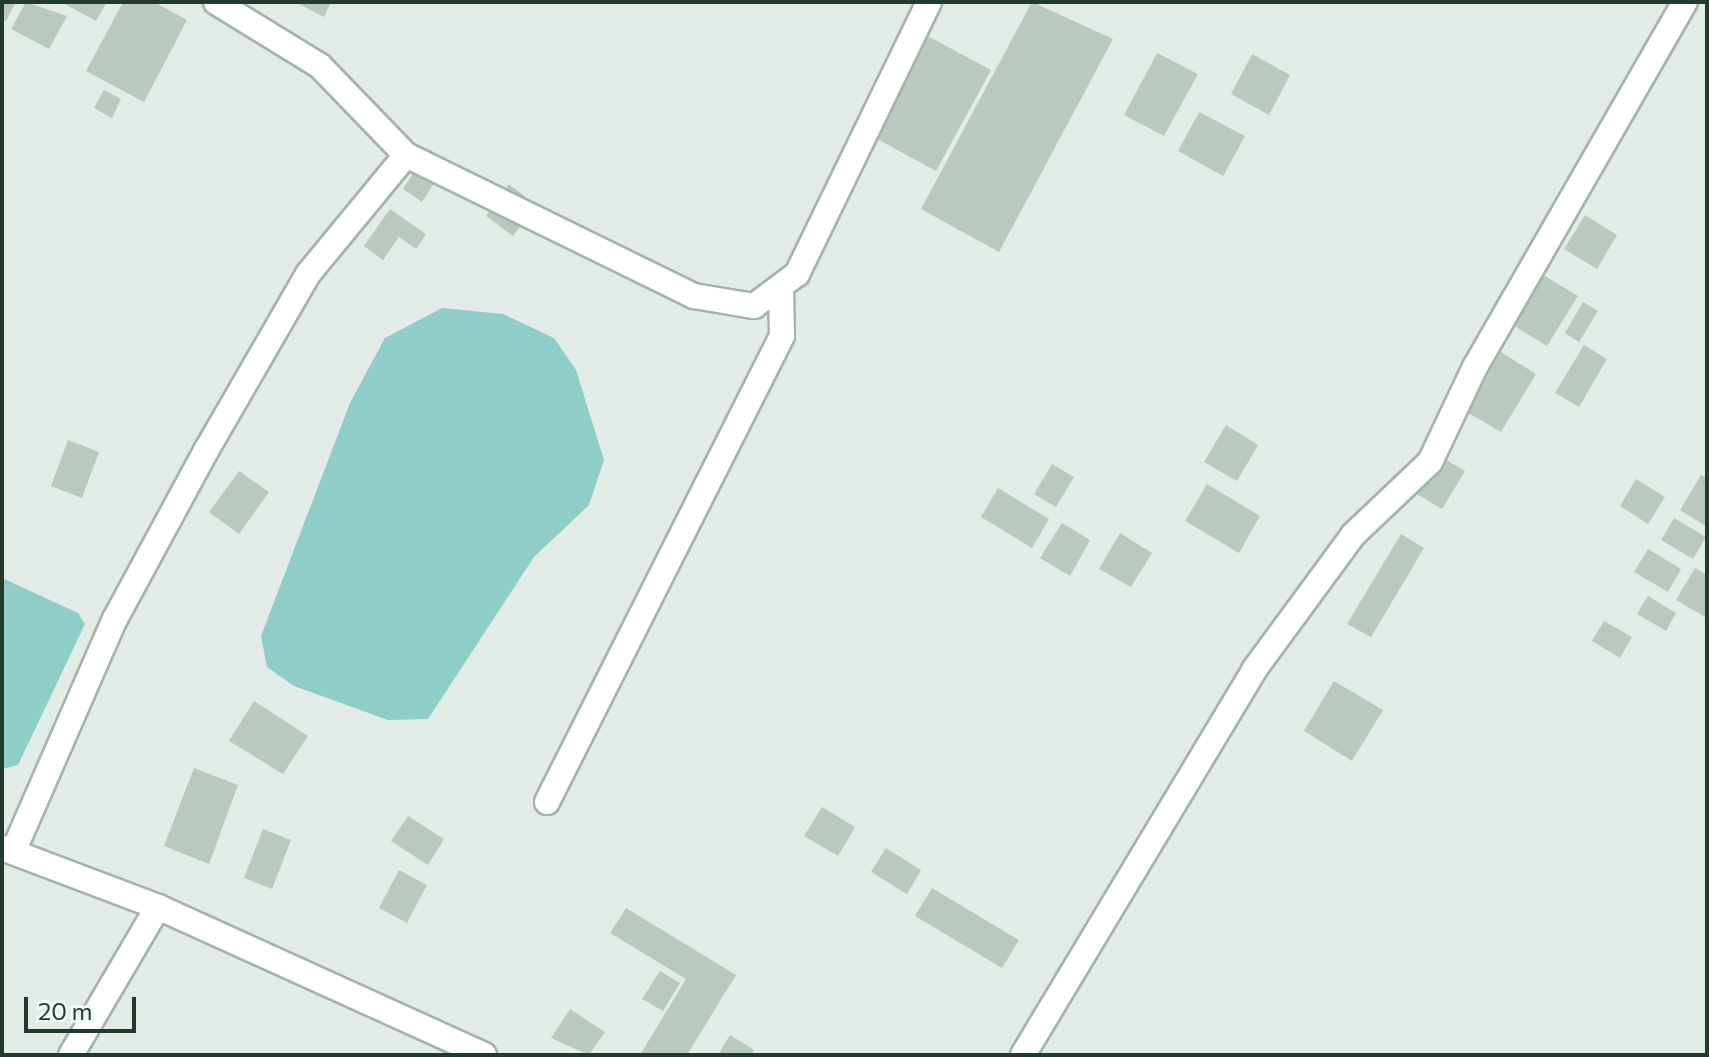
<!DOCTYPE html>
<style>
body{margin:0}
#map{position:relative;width:1709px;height:1057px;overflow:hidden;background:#e2ebe5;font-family:Commissioner,sans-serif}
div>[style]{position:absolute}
.water>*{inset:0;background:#8ecdc8}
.building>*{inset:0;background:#bac9c0}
.roads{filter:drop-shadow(2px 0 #a5b3ab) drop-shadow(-2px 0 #a5b3ab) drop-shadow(0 2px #a5b3ab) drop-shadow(0 -2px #a5b3ab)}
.street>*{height:24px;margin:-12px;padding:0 12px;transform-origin:12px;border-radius:12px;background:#fff}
span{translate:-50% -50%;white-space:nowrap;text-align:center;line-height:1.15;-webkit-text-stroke:6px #f2f8f4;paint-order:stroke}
.frame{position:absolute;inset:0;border:4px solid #233b2f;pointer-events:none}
.scale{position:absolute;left:24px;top:997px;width:112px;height:36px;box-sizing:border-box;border:4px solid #233b2f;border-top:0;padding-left:10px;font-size:24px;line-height:28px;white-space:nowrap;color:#233b2f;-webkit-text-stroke:6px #f2f8f4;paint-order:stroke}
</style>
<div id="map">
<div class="water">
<div style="clip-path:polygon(442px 308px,503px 314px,554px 338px,576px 370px,604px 460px,589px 505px,534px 557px,428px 719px,388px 720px,294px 686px,267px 667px,261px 636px,350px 403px,385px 338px)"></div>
<div style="clip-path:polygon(2px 578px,78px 613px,85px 624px,18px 765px,2px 769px)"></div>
</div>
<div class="building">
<div style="clip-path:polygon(2px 2px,16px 2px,6px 21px,2px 19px)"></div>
<div style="clip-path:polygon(26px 2px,67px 16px,49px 49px,11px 29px)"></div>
<div style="clip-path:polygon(61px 2px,107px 2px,96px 21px)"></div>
<div style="clip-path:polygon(123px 2px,154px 2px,187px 20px,144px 102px,86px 71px)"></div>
<div style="clip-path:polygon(295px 2px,331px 2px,324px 17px)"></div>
<div style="clip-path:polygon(1032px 2px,1113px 39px,999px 252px,921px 209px)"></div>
<div style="clip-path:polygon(909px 26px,991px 70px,936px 171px,855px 127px)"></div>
<div style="clip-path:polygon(1157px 53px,1198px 74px,1164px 136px,1124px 115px)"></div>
<div style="clip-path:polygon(1252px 54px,1290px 75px,1269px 115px,1231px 94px)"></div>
<div style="clip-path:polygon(104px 90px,121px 99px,112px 118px,94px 108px)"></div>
<div style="clip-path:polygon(1199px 112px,1245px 136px,1223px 176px,1178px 151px)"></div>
<div style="clip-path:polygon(429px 149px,448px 162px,422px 202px,403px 189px)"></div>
<div style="clip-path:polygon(509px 184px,536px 205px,513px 236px,486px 216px)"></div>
<div style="clip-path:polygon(390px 209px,426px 234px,416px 249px,399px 237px,383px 260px,364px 246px)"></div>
<div style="clip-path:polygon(1585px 215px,1617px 235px,1597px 269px,1564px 249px)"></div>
<div style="clip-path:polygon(1520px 261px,1578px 296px,1547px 346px,1490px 311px)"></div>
<div style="clip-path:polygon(1583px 302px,1598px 311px,1579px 342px,1565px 333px)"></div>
<div style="clip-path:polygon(1584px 345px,1607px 359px,1579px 407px,1555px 393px)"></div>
<div style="clip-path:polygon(1501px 352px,1536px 374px,1501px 432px,1465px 411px)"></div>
<div style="clip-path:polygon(1226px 425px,1258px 445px,1237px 481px,1204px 462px)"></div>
<div style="clip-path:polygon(68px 440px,99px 452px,82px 498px,51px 486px)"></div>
<div style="clip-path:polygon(1433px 452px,1465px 471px,1442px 509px,1410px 490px)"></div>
<div style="clip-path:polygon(1052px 464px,1074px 477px,1056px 507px,1034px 494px)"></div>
<div style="clip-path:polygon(239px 471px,269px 492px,239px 534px,209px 512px)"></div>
<div style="clip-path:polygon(1701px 475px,1707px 478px,1707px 527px,1680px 510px)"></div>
<div style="clip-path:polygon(1636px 479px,1665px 497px,1648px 524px,1620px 506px)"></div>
<div style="clip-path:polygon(1207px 484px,1260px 516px,1239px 553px,1185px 521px)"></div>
<div style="clip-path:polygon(998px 488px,1049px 519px,1032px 548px,981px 517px)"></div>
<div style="clip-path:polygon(1674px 518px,1706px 537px,1693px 559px,1661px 540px)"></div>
<div style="clip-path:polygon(1062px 523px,1090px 540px,1070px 576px,1040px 558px)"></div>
<div style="clip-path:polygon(1120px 533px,1152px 553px,1131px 587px,1099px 569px)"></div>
<div style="clip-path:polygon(1401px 534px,1424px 548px,1371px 637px,1347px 624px)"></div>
<div style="clip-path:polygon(1648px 549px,1681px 569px,1668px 592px,1634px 572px)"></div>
<div style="clip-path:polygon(1695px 568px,1707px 575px,1705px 617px,1676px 600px)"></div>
<div style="clip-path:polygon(1648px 596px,1676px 613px,1666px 631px,1637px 614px)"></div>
<div style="clip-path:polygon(1604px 621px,1632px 637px,1620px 658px,1592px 641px)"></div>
<div style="clip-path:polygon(1334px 681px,1383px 710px,1352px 761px,1304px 731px)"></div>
<div style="clip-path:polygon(254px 701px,308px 736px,283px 774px,229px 741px)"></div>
<div style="clip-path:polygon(194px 768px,238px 785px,209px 864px,164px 846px)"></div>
<div style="clip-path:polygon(822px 807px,855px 827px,838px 856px,804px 836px)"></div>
<div style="clip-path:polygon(408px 816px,444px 839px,428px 865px,391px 841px)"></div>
<div style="clip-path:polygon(263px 829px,291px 840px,272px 889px,244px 878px)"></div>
<div style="clip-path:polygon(886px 848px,921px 870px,907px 894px,871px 872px)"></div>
<div style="clip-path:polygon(399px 870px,427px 885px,407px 923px,379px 908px)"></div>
<div style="clip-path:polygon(932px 888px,1019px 940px,1002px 968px,915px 916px)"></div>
<div style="clip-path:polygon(626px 908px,736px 975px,687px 1055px,640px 1055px,686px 979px,610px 933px)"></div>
<div style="clip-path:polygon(660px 971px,680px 983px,663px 1011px,642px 999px)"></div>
<div style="clip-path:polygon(570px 1009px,605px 1032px,589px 1055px,551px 1038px)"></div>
<div style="clip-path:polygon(730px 1035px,754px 1050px,751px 1055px,718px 1055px)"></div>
</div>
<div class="roads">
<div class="street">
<div style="left:216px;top:2px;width:122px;rotate:31.6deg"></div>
<div style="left:320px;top:66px;width:124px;rotate:46deg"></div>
<div style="left:406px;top:155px;width:321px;rotate:26.1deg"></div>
<div style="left:694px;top:296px;width:61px;rotate:9.5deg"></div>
<div style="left:754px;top:306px;width:54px;rotate:-36.7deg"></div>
<div style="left:797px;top:274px;width:302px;rotate:-64.1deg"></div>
<div style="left:547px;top:802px;width:522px;rotate:-63.24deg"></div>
<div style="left:782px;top:336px;width:48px;rotate:-91.2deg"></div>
<div style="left:781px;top:288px;width:7px;rotate:153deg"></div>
<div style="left:2px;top:848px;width:167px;rotate:20.7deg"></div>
<div style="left:158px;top:907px;width:358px;rotate:24.4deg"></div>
<div style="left:13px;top:852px;width:254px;rotate:-66.4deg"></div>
<div style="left:115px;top:619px;width:193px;rotate:-61.6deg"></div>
<div style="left:207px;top:449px;width:202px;rotate:-60deg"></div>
<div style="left:308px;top:274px;width:154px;rotate:-50.5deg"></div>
<div style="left:71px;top:1055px;width:172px;rotate:-59.6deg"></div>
<div style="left:1023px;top:1055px;width:449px;rotate:-59deg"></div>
<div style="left:1254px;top:670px;width:167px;rotate:-53.7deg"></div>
<div style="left:1353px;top:535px;width:106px;rotate:-43.5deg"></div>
<div style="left:1430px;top:462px;width:105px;rotate:-64.7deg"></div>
<div style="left:1475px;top:367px;width:421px;rotate:-60.1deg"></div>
</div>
</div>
<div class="frame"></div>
<div class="scale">20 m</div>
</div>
